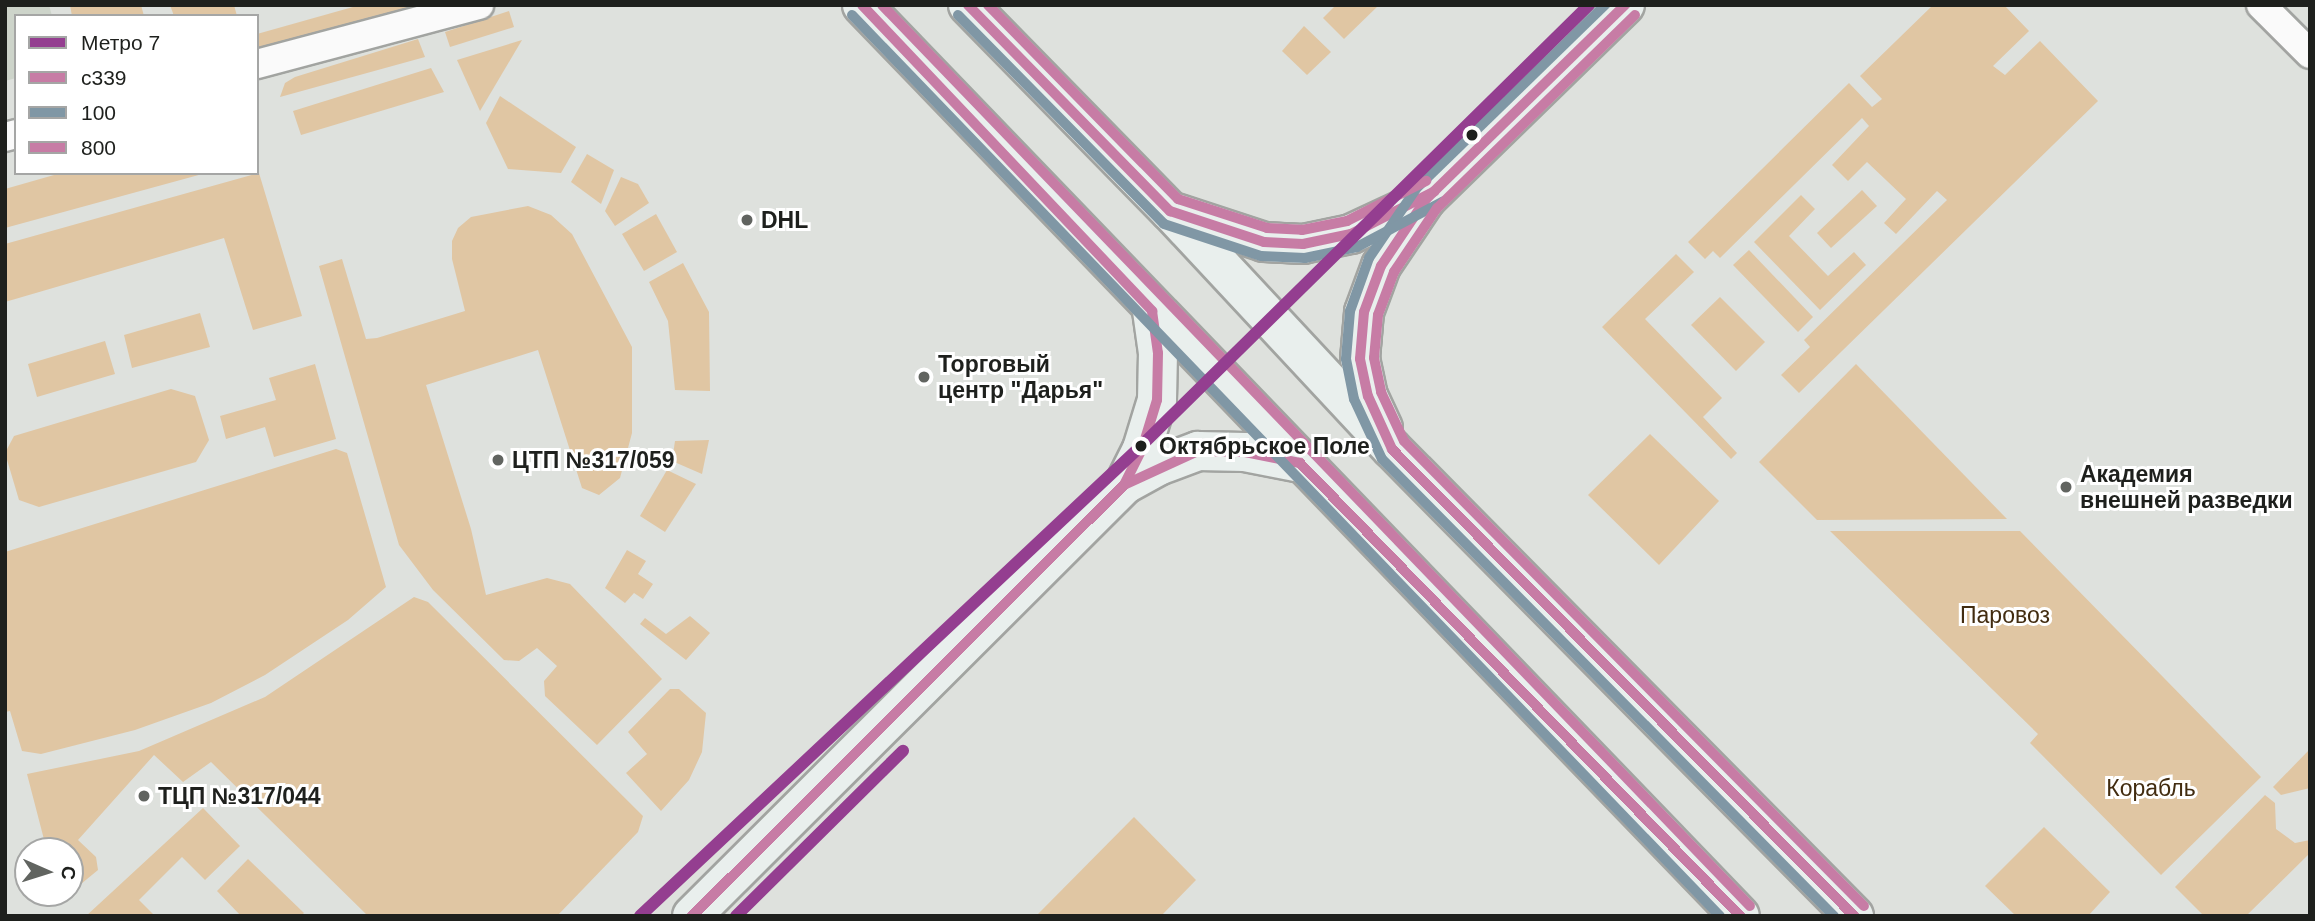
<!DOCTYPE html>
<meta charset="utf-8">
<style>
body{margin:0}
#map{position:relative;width:2315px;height:921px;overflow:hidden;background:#dee1dd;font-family:Helvetica,sans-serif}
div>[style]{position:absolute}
.built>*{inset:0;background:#cdd4ca}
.green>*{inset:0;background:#e0c6a3}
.roads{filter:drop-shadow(2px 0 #a2a4a1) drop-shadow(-2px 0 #a2a4a1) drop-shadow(0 2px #a2a4a1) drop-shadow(0 -2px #a2a4a1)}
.street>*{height:28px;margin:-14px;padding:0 14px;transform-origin:14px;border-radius:14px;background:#fafafa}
.secondary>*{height:38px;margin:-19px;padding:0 19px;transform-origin:19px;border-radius:19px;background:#e9efed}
.bus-1>*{height:10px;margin:-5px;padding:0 5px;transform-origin:5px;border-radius:5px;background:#c77ca5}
.bus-2>*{height:10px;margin:-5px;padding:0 5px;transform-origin:5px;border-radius:5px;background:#8097a5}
.bus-3>*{height:10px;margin:-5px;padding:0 5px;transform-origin:5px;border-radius:5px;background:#c77ca5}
.metro-1>*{height:12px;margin:-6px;padding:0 6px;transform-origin:6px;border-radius:6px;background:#943e90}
.dots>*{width:19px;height:19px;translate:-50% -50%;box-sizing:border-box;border:4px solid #fff;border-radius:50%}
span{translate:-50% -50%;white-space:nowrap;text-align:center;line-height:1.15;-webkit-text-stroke:6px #fff;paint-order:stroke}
.poi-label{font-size:23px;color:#1e201d;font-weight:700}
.left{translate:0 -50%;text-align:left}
.stop-label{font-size:23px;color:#1e201d;font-weight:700}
.park-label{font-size:23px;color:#422c10}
.frame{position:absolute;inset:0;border:7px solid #1e201d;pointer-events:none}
.legend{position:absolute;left:14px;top:14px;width:245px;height:161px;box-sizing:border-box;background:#fff;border:2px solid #a5a6a5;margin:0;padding:9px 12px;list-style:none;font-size:21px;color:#1e201d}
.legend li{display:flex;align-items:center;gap:14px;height:35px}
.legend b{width:35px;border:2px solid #a5a6a5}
.north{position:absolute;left:14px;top:837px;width:70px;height:70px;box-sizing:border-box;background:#fff;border:2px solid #a5a6a5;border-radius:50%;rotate:93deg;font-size:19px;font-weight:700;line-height:28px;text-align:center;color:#1e201d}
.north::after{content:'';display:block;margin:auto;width:24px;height:32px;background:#616460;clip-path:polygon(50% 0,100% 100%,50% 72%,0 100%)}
</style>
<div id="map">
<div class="built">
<div style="clip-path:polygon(5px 5px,49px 5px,52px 16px,16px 16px,16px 78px,5px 81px)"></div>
</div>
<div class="green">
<div style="clip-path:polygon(70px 5px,141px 5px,144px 16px,72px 16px)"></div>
<div style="clip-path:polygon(170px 5px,234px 5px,237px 16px,174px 16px)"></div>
<div style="clip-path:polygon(360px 5px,418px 5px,257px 51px,257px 34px)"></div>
<div style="clip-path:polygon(1336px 5px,1379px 5px,1344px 39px,1323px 18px)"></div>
<div style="clip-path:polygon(1933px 5px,2004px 5px,2029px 31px,1993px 66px,2005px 75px,2040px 41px,2098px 101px,1799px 393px,1781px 375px,1810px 347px,1804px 340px,1947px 200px,1937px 191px,1896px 234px,1884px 223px,1906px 199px,1867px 162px,1848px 181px,1832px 165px,1869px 126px,1862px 118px,1720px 258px,1713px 251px,1705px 259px,1688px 242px,1849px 83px,1872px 107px,1882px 99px,1860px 76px)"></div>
<div style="clip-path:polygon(509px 11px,514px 27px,450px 47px,445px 32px)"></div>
<div style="clip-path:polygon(1304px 26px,1331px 52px,1307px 75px,1282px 51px)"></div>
<div style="clip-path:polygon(418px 39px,425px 57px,280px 97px,285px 83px,295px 77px)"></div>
<div style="clip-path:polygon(522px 40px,480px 111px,457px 60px)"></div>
<div style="clip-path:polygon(431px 68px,444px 92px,301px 135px,293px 111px)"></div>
<div style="clip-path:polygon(500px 96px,576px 147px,561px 173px,508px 169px,486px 123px)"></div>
<div style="clip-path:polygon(587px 154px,614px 170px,601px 204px,571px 182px)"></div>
<div style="clip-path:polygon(61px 173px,206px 173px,5px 228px,5px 189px)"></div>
<div style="clip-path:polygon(259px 173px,302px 316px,253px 330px,224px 238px,5px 302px,5px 244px)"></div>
<div style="clip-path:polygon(621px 177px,638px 184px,649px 203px,615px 226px,605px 211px)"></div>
<div style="clip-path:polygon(1862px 190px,1877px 206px,1831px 248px,1817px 233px)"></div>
<div style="clip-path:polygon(1801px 195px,1815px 209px,1789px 236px,1828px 276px,1854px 252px,1866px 265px,1820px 310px,1754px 242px)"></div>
<div style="clip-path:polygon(528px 206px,551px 215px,572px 234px,632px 347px,632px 433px,620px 478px,599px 495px,582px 488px,538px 350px,426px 385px,471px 529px,486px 595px,547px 578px,570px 584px,662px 679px,597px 745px,545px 696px,544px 681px,557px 666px,537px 648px,519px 661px,504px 660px,433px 590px,399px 545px,319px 266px,342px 259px,366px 339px,377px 338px,465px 311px,452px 259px,452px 241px,458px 228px,471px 217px)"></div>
<div style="clip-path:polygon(656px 214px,677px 252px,644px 271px,622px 234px)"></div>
<div style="clip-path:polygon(1749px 250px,1813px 317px,1798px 332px,1733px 265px)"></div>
<div style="clip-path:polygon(1676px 254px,1694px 272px,1645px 319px,1722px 398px,1703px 417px,1737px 453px,1731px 459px,1602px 327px)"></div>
<div style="clip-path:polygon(683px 263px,709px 312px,710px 391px,675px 390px,668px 321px,649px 282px)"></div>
<div style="clip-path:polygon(1720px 297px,1765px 342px,1736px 371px,1691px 325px)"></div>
<div style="clip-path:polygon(200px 313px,210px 347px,132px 368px,124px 335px)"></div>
<div style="clip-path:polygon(105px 341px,115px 374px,37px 397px,28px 364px)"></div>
<div style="clip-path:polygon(315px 364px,336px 439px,274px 457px,265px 427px,226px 439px,220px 416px,276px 400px,269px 378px)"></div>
<div style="clip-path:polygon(1856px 364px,2007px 519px,1817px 520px,1759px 462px)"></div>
<div style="clip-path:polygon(171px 389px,195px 396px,209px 440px,196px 462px,39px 507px,19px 500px,5px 453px,14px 436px)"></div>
<div style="clip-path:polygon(1650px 434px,1719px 501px,1659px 565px,1588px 495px)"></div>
<div style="clip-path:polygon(709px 440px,702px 474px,672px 461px,675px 441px)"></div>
<div style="clip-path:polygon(336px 449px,347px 453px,386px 587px,348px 620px,265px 675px,211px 703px,135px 730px,41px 754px,22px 751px,10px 711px,5px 712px,5px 552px)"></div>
<div style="clip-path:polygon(667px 470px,696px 484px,665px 532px,640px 516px)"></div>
<div style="clip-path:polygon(1830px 531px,2020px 531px,2261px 777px,2161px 875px,2030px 743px,2038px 734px)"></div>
<div style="clip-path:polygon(627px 550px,646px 561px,638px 574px,653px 584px,643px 599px,634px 593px,625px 603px,605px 588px)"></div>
<div style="clip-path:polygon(414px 597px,428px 602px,643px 816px,638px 832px,557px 916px,368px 916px,211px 762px,183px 782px,154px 755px,78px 840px,96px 857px,98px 870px,70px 893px,70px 851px,47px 851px,27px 774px,139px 751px,265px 697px)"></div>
<div style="clip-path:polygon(690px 616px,710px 633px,686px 660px,640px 624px,645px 618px,666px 634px)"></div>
<div style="clip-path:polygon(670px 689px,679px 689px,706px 713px,702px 752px,689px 780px,661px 811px,626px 773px,647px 754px,628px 732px)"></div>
<div style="clip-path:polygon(2310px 749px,2310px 788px,2281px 795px,2273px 787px)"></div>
<div style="clip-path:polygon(2265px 795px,2275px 803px,2276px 829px,2295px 843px,2310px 840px,2310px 853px,2246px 916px,2204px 916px,2175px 887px)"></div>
<div style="clip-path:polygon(203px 808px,240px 846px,205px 880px,182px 857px,139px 900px,155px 916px,86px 916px)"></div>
<div style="clip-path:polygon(1134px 817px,1196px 880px,1161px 916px,1036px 916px)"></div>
<div style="clip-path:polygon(2044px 827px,2110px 892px,2088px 916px,2016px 916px,1985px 886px)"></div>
<div style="clip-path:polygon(248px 859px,304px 913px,301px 916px,241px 916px,217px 891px)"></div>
</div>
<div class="roads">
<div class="street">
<div style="left:2261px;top:5px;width:69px;rotate:45deg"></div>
<div style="left:257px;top:64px;width:230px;rotate:-14.9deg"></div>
<div style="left:5px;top:137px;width:11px;rotate:-15deg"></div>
</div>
<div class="secondary">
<div style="left:862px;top:5px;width:1265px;rotate:46.06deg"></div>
<div style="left:968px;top:5px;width:289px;rotate:45.6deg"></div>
<div style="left:1170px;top:211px;width:325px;rotate:47deg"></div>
<div style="left:1392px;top:449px;width:657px;rotate:45.31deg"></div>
<div style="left:1176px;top:213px;width:93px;rotate:18.2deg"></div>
<div style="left:1264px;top:242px;width:39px;rotate:3deg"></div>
<div style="left:1303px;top:244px;width:49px;rotate:-11.8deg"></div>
<div style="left:1351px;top:234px;width:83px;rotate:-25deg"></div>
<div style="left:1383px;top:428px;width:35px;rotate:-115deg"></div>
<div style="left:1368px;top:396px;width:38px;rotate:-102deg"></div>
<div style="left:1360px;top:359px;width:47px;rotate:-85.1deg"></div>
<div style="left:1364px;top:312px;width:49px;rotate:-69.7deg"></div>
<div style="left:1381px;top:266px;width:81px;rotate:-56.1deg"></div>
<div style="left:1426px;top:199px;width:278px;rotate:-44.3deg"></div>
<div style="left:1124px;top:485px;width:40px;rotate:-63.4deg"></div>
<div style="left:1142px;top:449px;width:51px;rotate:-73deg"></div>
<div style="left:1157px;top:400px;width:47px;rotate:-88.8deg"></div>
<div style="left:1158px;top:353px;width:42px;rotate:-98.1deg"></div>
<div style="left:692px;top:916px;width:610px;rotate:-44.93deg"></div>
<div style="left:1124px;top:485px;width:39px;rotate:-29deg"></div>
<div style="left:1158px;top:466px;width:43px;rotate:-20.6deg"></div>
<div style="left:1198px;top:451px;width:47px;rotate:1.2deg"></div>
<div style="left:1245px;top:452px;width:56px;rotate:11.3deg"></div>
</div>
</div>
<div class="bus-1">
<div style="left:862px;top:5px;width:422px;rotate:46.5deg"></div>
<div style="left:1152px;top:311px;width:42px;rotate:81.9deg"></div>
<div style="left:1158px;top:353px;width:47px;rotate:91.2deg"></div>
<div style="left:1157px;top:400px;width:51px;rotate:107deg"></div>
<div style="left:1142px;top:449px;width:40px;rotate:116.6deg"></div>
<div style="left:1124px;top:485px;width:31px;rotate:135deg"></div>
<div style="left:968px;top:5px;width:289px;rotate:45.6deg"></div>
<div style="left:1170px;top:211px;width:99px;rotate:18.3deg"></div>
<div style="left:1264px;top:242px;width:39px;rotate:3deg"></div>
<div style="left:1303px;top:244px;width:49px;rotate:-11.8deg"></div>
<div style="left:1351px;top:234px;width:94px;rotate:-27.1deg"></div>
<div style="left:1625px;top:5px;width:278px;rotate:135.7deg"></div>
<div style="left:1426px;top:199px;width:81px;rotate:123.9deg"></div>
<div style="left:1381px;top:266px;width:49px;rotate:110.3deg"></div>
<div style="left:1364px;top:312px;width:47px;rotate:94.9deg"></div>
<div style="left:1360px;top:359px;width:38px;rotate:78deg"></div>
<div style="left:1368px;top:396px;width:58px;rotate:65.6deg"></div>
<div style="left:1392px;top:449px;width:657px;rotate:45.31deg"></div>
<div style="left:692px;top:916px;width:610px;rotate:-44.93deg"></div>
<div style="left:1124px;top:485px;width:81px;rotate:-24.7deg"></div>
<div style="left:1198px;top:451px;width:47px;rotate:1.2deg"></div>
<div style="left:1245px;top:452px;width:56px;rotate:11.3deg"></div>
<div style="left:1300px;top:463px;width:632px;rotate:45.83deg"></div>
</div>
<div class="bus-2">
<div style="left:1605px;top:5px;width:264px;rotate:135.8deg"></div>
<div style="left:1416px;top:189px;width:83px;rotate:124.3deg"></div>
<div style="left:1369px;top:258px;width:56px;rotate:109.7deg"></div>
<div style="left:1350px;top:311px;width:48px;rotate:94.8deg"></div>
<div style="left:1346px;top:359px;width:41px;rotate:78.7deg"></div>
<div style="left:1354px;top:399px;width:66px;rotate:65deg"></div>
<div style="left:1382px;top:459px;width:643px;rotate:45.32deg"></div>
<div style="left:852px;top:15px;width:1251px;rotate:46.07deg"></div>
<div style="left:958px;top:15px;width:293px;rotate:45.4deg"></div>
<div style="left:1164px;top:224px;width:102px;rotate:18.3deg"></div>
<div style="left:1261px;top:256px;width:44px;rotate:2.6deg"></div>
<div style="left:1305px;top:258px;width:53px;rotate:-11.9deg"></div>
<div style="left:1357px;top:247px;width:98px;rotate:-27.9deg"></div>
</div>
<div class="bus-3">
<div style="left:882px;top:5px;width:1251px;rotate:46.07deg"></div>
<div style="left:988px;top:5px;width:272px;rotate:45.6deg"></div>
<div style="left:1178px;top:199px;width:94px;rotate:18deg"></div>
<div style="left:1267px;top:228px;width:35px;rotate:3deg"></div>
<div style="left:1302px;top:230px;width:46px;rotate:-11.3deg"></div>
<div style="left:1347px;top:221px;width:89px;rotate:-26.9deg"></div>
<div style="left:1635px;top:15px;width:277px;rotate:135.7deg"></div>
<div style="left:1437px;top:208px;width:77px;rotate:123.9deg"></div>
<div style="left:1394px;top:272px;width:46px;rotate:110.4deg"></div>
<div style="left:1378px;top:315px;width:43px;rotate:95.3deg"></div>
<div style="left:1374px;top:358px;width:35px;rotate:78deg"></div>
<div style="left:1381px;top:392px;width:54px;rotate:64.9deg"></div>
<div style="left:1404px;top:441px;width:654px;rotate:45.31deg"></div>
</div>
<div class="metro-1">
<div style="left:640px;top:916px;width:686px;rotate:-43.17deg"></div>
<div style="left:1140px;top:447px;width:630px;rotate:-44.55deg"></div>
<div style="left:736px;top:916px;width:235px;rotate:-44.7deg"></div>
</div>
<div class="dots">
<div style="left:1472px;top:135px;background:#1e201d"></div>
<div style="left:747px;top:220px;background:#616460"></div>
<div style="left:924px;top:377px;background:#616460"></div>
<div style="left:1141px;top:446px;background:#1e201d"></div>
<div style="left:498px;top:460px;background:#616460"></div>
<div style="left:2066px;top:487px;background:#616460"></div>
<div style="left:144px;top:796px;background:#616460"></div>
</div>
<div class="poi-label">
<span class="left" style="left:761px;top:220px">DHL</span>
<span class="left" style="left:938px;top:377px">Торговый<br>центр "Дарья"</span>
<span class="left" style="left:512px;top:460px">ЦТП №317/059</span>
<span class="left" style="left:2080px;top:487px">Академия<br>внешней разведки</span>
<span class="left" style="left:158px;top:796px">ТЦП №317/044</span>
</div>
<div class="stop-label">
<span class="left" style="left:1159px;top:446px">Октябрьское Поле</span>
</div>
<div class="park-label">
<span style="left:2005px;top:615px">Паровоз</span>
<span style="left:2151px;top:788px">Корабль</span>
</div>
<div class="frame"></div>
<ul class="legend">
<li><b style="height:9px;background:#943e90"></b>Метро 7</li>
<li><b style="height:9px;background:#c77ca5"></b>с339</li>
<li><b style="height:9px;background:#8097a5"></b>100</li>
<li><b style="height:9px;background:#c77ca5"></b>800</li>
</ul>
<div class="north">С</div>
</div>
